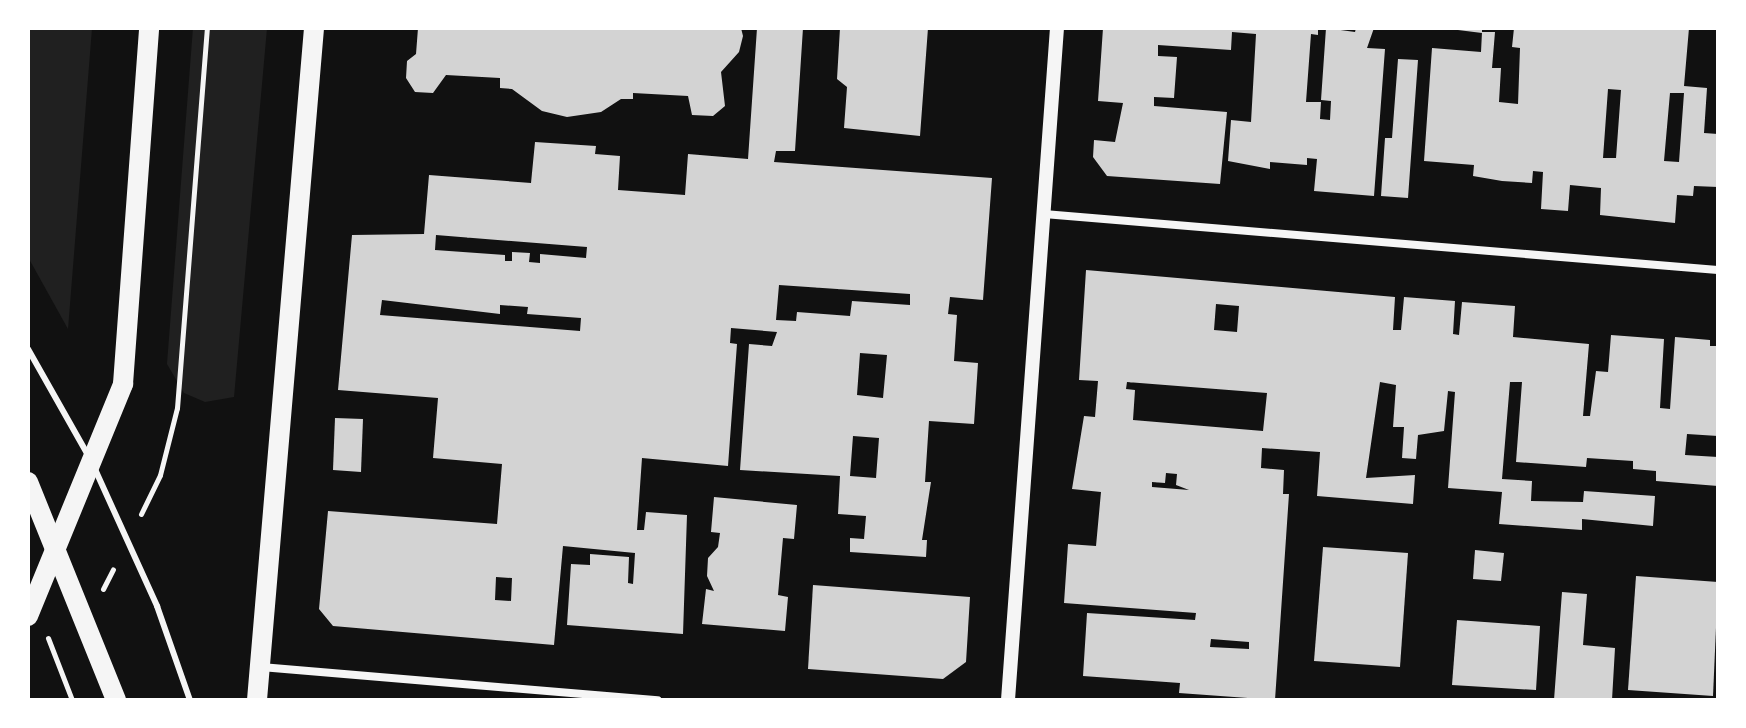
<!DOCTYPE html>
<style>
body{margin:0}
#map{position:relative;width:1746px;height:728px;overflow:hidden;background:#111;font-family:Signika,sans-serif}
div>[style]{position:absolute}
.green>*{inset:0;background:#202020}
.building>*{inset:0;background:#d3d3d3}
.path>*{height:5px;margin:-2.5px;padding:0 2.5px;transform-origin:2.5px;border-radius:2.5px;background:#f5f5f5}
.service>*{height:6px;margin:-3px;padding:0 3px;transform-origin:3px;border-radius:3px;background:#f5f5f5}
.minor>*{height:8px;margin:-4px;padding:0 4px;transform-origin:4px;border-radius:4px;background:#f5f5f5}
.tertiary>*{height:14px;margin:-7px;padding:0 7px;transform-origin:7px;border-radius:7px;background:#f5f5f5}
.primary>*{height:20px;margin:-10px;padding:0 10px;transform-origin:10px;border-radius:10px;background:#f5f5f5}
span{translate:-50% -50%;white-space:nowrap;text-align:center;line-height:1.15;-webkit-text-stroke:6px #fff;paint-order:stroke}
.frame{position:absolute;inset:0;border:30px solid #fff;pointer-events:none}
</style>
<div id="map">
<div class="green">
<div style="clip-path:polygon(28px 28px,92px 28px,68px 329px,28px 257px)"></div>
<div style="clip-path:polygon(193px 28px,267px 28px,234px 397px,205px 402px,184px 393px,167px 364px)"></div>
</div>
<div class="building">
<div style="clip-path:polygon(418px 28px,741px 28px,743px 36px,739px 52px,721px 72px,725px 106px,713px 116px,692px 115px,688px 96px,633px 93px,633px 99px,621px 99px,601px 112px,567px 117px,542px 111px,512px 89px,500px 88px,500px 78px,446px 75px,433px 93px,415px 92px,406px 78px,407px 61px,416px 54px)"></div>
<div style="clip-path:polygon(evenodd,757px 28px,803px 28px,795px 151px,776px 151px,774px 162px,992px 178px,983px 300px,950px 297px,948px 314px,957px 315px,954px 361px,978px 363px,974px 424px,929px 421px,925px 482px,931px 482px,922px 540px,927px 540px,926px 557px,850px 552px,850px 538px,864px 539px,866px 516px,838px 514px,840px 476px,740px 470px,749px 344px,772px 346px,777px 332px,731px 328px,730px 343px,737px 344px,728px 466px,642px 458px,637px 530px,644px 530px,646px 512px,687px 515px,683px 634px,567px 625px,571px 564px,590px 565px,590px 554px,629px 557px,628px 583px,633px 584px,635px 553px,563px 546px,554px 645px,333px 626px,319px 609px,328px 511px,497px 524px,502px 464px,433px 458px,438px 398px,338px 390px,352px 235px,424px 234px,429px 175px,531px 183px,535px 142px,596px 146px,595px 154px,620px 156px,618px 190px,685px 195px,688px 154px,748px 159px,757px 28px,436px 235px,587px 247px,586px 258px,540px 254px,540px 263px,529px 262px,530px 253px,512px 252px,512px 261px,505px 261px,505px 255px,435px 250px,436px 235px,757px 28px,779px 285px,910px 294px,910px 305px,852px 301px,850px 316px,797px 312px,796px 321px,776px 320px,779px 285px,757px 28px,382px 300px,500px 314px,500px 305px,528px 307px,527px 314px,581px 318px,580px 331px,380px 315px,382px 300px,757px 28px,860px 353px,887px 355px,883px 398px,857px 395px,860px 353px,757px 28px,853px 436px,879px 438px,876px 478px,850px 476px,853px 436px,757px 28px,496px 577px,512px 578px,511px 601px,495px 600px,496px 577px)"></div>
<div style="clip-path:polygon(840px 28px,928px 28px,920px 136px,844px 128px,847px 87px,837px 79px)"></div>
<div style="clip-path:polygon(1103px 28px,1318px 28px,1318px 35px,1311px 34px,1306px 102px,1321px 102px,1320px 119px,1330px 120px,1331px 101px,1321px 100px,1326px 28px,1355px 32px,1356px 28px,1374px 28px,1367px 48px,1385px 49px,1374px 196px,1314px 191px,1317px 159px,1307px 158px,1307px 165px,1270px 162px,1270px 169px,1228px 161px,1231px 120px,1251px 122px,1256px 34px,1232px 32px,1231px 50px,1158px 45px,1158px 56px,1177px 57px,1174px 98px,1154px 97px,1154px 106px,1227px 112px,1220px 184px,1107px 176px,1093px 157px,1094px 140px,1115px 142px,1123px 103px,1098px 101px)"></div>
<div style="clip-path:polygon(1442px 28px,1482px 28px,1482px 33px)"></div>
<div style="clip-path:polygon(evenodd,1514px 28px,1689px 28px,1684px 86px,1707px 88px,1704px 133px,1718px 134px,1718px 187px,1694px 186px,1693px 196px,1677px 195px,1675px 223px,1600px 215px,1601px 188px,1570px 185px,1568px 211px,1541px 209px,1543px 172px,1533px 171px,1532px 183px,1502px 181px,1473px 176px,1474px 165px,1424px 161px,1432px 48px,1481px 52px,1482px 32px,1495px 32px,1492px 68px,1501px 68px,1499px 102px,1518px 104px,1520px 48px,1512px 47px,1514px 28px,1608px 89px,1621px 90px,1616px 158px,1603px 158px,1608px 89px,1514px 28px,1670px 93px,1684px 93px,1679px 162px,1664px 161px,1670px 93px)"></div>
<div style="clip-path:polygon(1398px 59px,1418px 60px,1408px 198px,1381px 196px,1385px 138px,1392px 138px)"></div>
<div style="clip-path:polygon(evenodd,1086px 270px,1395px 297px,1393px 330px,1401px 330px,1404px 297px,1455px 301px,1453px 334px,1459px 335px,1462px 302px,1515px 306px,1513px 337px,1589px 344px,1583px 416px,1590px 416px,1596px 371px,1608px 372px,1611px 335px,1664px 339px,1660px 408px,1670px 409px,1675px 337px,1710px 340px,1710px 346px,1718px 346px,1718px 436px,1687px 434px,1685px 455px,1718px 457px,1718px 486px,1656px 481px,1656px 471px,1633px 469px,1633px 461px,1587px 458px,1586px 467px,1516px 462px,1522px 382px,1510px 382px,1502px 479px,1532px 481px,1531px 501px,1583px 502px,1584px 491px,1655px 496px,1653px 526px,1582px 519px,1582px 530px,1499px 524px,1502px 492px,1448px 488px,1455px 392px,1448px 391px,1444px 431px,1418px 435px,1416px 459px,1402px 458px,1404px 427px,1393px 427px,1396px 385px,1380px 382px,1366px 478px,1415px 475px,1413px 504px,1317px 496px,1320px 452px,1262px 448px,1261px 468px,1284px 470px,1283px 494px,1289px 494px,1275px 700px,1179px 693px,1180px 683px,1083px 676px,1087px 613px,1195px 620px,1196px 613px,1064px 603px,1068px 544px,1096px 546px,1101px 492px,1072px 489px,1084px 416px,1095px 417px,1098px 381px,1079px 380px,1086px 270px,1216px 304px,1239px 306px,1237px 332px,1214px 330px,1216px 304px,1086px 270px,1127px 382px,1267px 393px,1263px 431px,1133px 420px,1135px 390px,1126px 389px,1127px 382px,1086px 270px,1166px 473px,1177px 474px,1176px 485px,1189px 490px,1152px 487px,1152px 482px,1165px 483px,1166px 473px,1086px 270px,1211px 639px,1249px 642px,1249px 649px,1210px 647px,1211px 639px)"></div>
<div style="clip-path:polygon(335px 418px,363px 419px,361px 472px,333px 470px)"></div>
<div style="clip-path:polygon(714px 497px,797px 505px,794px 539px,783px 538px,778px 595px,788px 597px,785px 631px,702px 624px,706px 589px,714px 591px,707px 576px,708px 558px,718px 547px,720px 533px,711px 532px)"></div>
<div style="clip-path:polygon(1323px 547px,1408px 553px,1400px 667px,1314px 661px)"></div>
<div style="clip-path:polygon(1475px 550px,1504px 553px,1501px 581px,1473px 579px)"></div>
<div style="clip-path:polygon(1636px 576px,1718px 582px,1713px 696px,1628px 690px)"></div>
<div style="clip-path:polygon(813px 585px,970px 597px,966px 662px,943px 679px,808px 669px)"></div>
<div style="clip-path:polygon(1562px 592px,1587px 594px,1583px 645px,1615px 648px,1612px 700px,1554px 700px)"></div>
<div style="clip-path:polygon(1457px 620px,1540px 626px,1536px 690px,1452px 685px)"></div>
</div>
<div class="path">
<div style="left:141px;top:514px;width:43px;rotate:-64deg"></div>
<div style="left:160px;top:475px;width:69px;rotate:-75.8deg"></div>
<div style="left:177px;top:408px;width:381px;rotate:-85.5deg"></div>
<div style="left:103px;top:589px;width:22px;rotate:-63deg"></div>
<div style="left:48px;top:638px;width:66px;rotate:68.8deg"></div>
</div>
<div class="service">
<div style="left:28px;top:349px;width:124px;rotate:60.5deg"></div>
<div style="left:94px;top:467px;width:153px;rotate:65.6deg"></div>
<div style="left:157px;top:606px;width:100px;rotate:70.7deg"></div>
</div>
<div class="minor">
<div style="left:1044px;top:214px;width:676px;rotate:4.75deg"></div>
<div style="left:261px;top:667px;width:398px;rotate:4.8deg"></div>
</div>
<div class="tertiary">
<div style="left:1008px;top:700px;width:674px;rotate:-85.83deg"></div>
</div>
<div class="primary">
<div style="left:28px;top:482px;width:235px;rotate:68deg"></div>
<div style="left:28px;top:616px;width:251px;rotate:-67.7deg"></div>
<div style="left:123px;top:384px;width:357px;rotate:-85.8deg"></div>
<div style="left:257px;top:700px;width:674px;rotate:-85.15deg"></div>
</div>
<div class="frame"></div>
</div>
